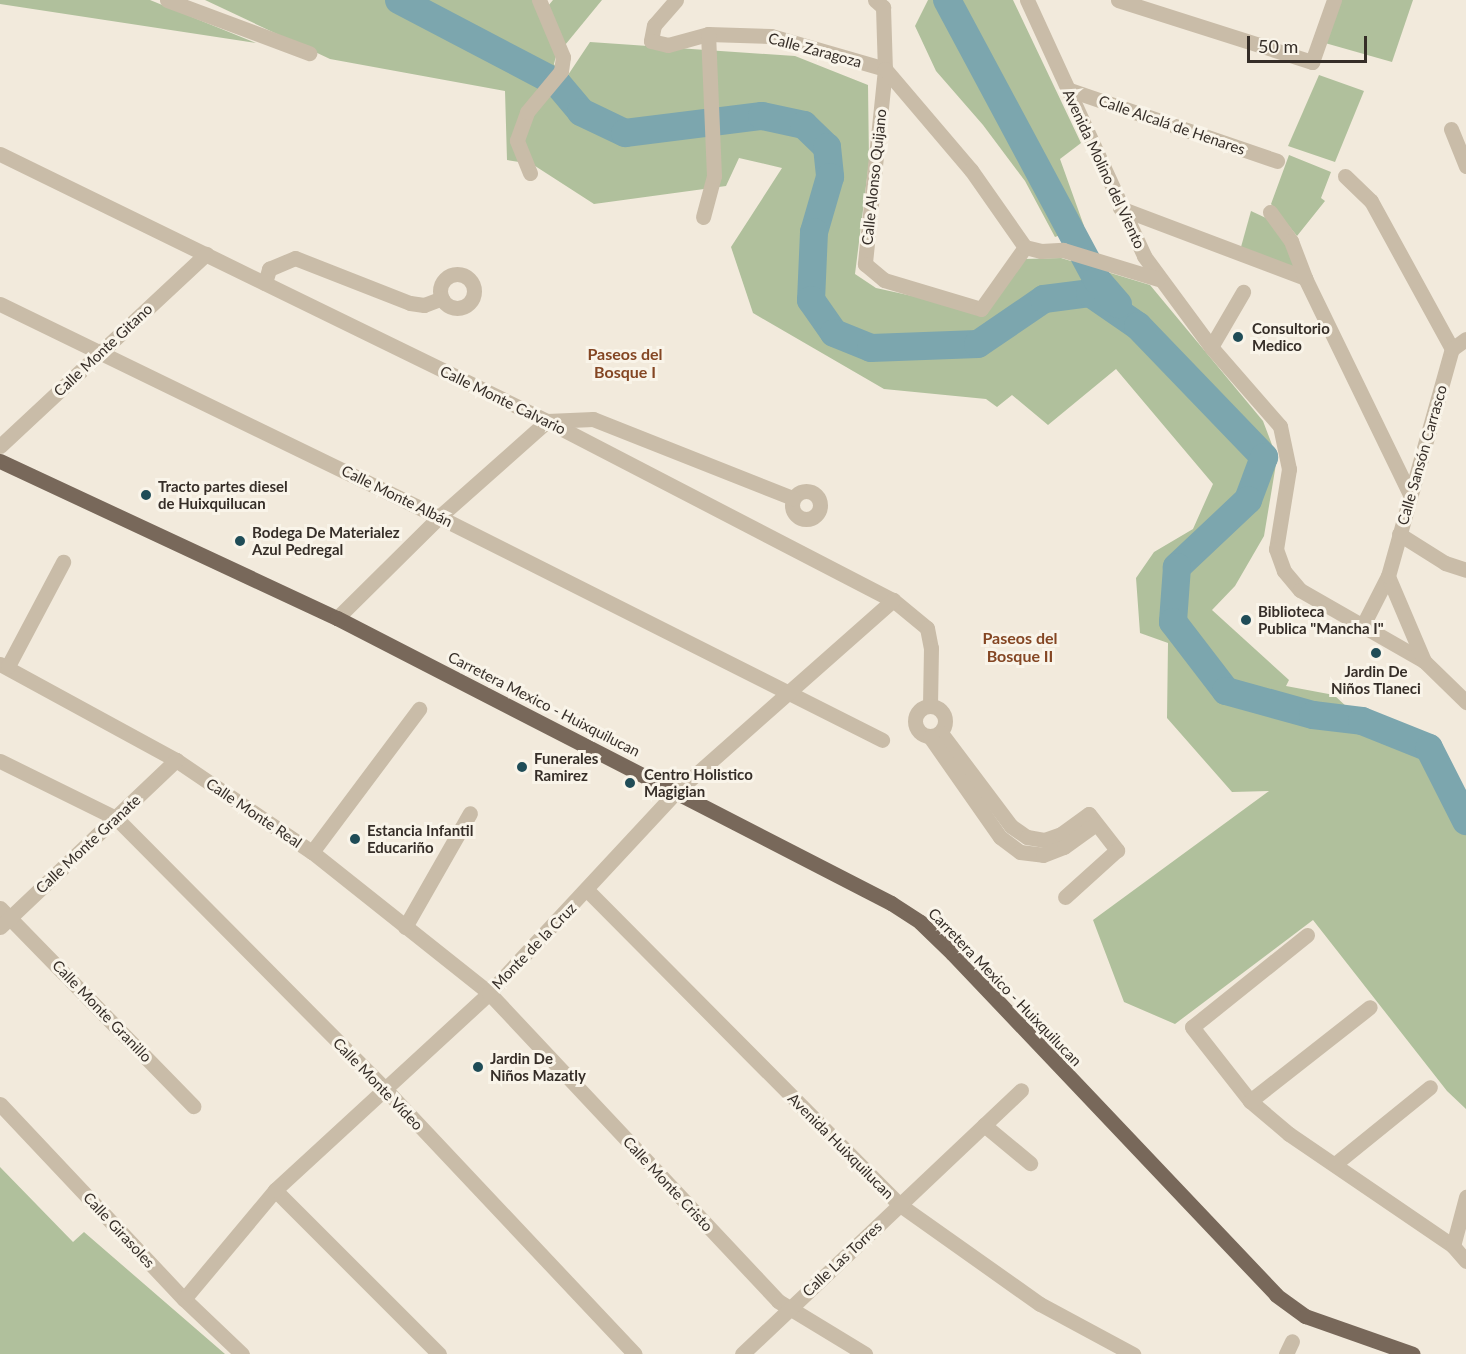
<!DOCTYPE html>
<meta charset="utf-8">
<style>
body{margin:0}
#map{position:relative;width:1466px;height:1354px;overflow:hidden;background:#f2eadc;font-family:Lato,sans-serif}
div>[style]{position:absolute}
.green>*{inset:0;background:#b0c09c}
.river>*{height:28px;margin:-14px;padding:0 14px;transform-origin:14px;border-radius:14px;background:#7ca6ae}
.minor>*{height:15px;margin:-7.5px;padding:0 7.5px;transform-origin:7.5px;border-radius:7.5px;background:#c9bca8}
.minor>.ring{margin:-7.5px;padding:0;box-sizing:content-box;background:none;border:15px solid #c9bca8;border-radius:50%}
.major>*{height:15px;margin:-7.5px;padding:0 7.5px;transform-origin:7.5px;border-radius:7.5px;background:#78685a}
.dots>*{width:16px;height:16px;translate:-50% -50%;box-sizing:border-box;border:3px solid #f9f4e9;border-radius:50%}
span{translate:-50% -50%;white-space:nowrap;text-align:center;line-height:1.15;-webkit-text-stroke:6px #f9f4e9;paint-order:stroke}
.street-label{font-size:15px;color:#362e28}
.poi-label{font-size:15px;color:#362e28;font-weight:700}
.left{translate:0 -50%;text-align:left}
.neighbourhood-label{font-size:16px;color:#844623;font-weight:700}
.scale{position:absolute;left:1247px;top:36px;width:120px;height:27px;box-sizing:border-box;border:3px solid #362e28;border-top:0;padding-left:8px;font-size:18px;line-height:21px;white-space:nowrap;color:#362e28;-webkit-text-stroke:4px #f9f4e9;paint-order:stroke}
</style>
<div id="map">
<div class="green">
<div style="clip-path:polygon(0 0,150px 0,256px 43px,0 4px)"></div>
<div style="clip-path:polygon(205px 0,538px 0,548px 6px,553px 0,602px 0,556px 56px,554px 64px,564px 81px,590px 42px,795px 56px,868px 85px,869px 162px,855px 274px,876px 288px,985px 312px,1024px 259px,1061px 258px,1150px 285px,1263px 421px,1277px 458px,1264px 536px,1235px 586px,1212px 610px,1289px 680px,1286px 686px,1334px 695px,1362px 721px,1429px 748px,1466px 818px,1466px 1109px,1447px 1091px,1313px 920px,1175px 1024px,1124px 1002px,1093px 920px,1269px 791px,1232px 792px,1167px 718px,1168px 643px,1140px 633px,1136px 578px,1154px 552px,1193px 529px,1213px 484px,1116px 369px,1048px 425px,1012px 395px,997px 407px,986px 399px,884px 389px,753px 313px,731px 247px,782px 168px,739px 158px,726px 186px,594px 204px,532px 164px,507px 160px,505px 91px,330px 59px)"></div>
<div style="clip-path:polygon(928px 0,1013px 0,1081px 143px,1060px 159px,1084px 226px,1055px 237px,1025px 181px,983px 125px,936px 71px,915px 26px)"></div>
<div style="clip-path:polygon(1341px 0,1413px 0,1392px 62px,1325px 43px)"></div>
<div style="clip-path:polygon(1319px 75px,1364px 91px,1335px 162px,1288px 146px)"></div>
<div style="clip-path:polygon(1289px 155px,1331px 172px,1321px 198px,1325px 201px,1297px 236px,1271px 204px)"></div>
<div style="clip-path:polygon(1251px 211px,1266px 218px,1288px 243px,1295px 269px,1241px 247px)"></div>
<div style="clip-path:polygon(0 1167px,73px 1242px,84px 1232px,225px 1354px,0 1354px)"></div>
</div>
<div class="river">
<div style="left:399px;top:0;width:178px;rotate:27.7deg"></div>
<div style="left:557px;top:83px;width:38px;rotate:50deg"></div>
<div style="left:581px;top:112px;width:49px;rotate:25.5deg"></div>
<div style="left:625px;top:133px;width:138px;rotate:-7.1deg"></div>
<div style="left:762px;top:116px;width:43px;rotate:12.1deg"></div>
<div style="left:804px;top:125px;width:32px;rotate:44deg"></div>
<div style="left:827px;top:147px;width:30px;rotate:84deg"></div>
<div style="left:830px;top:177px;width:57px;rotate:106.2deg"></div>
<div style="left:814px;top:232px;width:68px;rotate:92.5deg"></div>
<div style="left:811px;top:300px;width:40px;rotate:55.1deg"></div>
<div style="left:834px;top:333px;width:40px;rotate:22deg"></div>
<div style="left:871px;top:348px;width:107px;rotate:-2.1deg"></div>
<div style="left:978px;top:344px;width:80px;rotate:-34.3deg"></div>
<div style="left:1044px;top:299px;width:46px;rotate:-7.4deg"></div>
<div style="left:1090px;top:293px;width:58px;rotate:34.5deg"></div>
<div style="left:1138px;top:326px;width:182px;rotate:46.1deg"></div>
<div style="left:1264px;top:457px;width:46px;rotate:110.4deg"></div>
<div style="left:1248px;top:500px;width:98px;rotate:136.7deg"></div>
<div style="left:1177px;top:567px;width:55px;rotate:94.2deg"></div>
<div style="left:1173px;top:622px;width:87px;rotate:52.5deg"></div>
<div style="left:1226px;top:691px;width:90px;rotate:15.4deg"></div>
<div style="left:1313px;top:715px;width:49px;rotate:7deg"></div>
<div style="left:1362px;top:721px;width:72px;rotate:21.9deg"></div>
<div style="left:1429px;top:748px;width:82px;rotate:63.1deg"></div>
<div style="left:947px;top:0;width:318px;rotate:61.8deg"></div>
<div style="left:1097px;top:280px;width:32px;rotate:49deg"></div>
</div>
<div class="minor">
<div style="left:167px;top:0;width:152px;rotate:20.5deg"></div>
<div style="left:676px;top:0;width:33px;rotate:131deg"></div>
<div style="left:654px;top:25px;width:16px;rotate:101deg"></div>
<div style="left:651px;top:41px;width:17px;rotate:13deg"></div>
<div style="left:668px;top:45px;width:41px;rotate:-15.4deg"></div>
<div style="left:708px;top:34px;width:63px;rotate:1.8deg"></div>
<div style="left:771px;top:36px;width:119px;rotate:16.1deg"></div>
<div style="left:875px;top:0;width:11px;rotate:41deg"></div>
<div style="left:883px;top:7px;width:62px;rotate:88.2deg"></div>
<div style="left:885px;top:69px;width:196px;rotate:95.9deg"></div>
<div style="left:865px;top:264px;width:25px;rotate:40deg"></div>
<div style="left:884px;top:280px;width:101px;rotate:16.6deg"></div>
<div style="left:981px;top:309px;width:76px;rotate:-54.6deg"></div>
<div style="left:1027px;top:0;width:281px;rotate:65.4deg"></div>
<div style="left:1144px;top:256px;width:113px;rotate:53.6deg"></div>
<div style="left:1211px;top:347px;width:105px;rotate:48.9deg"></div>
<div style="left:1280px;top:426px;width:44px;rotate:78.2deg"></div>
<div style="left:1289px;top:469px;width:81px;rotate:99.2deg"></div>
<div style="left:1276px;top:549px;width:23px;rotate:70deg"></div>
<div style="left:1284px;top:571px;width:25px;rotate:50deg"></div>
<div style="left:1300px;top:590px;width:143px;rotate:29.8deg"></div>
<div style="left:1424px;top:661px;width:59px;rotate:44.3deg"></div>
<div style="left:1118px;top:0;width:204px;rotate:17.7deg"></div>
<div style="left:1312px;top:62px;width:66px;rotate:-70.5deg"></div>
<div style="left:885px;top:69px;width:133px;rotate:49.6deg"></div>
<div style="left:971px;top:170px;width:94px;rotate:55deg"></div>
<div style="left:1025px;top:247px;width:16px;rotate:14deg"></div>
<div style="left:1041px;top:251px;width:22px;rotate:-3deg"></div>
<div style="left:1063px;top:250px;width:99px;rotate:17deg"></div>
<div style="left:1067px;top:89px;width:222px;rotate:18.9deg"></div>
<div style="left:1451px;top:129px;width:40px;rotate:68deg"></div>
<div style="left:0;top:154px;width:609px;rotate:26.02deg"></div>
<div style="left:547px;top:421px;width:390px;rotate:27.4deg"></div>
<div style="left:893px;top:600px;width:44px;rotate:39.5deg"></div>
<div style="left:927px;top:628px;width:20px;rotate:79deg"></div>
<div style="left:931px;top:648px;width:58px;rotate:91deg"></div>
<div style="left:530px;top:173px;width:35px;rotate:-112deg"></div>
<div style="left:517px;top:140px;width:30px;rotate:-70deg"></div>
<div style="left:527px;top:112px;width:53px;rotate:-50.3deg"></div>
<div style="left:561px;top:71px;width:14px;rotate:-82deg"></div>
<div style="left:563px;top:57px;width:62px;rotate:-112.8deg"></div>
<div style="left:1345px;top:176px;width:36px;rotate:44deg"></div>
<div style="left:1371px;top:201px;width:169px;rotate:61.3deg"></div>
<div style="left:1120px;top:208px;width:198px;rotate:20.7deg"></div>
<div style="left:1305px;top:278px;width:240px;rotate:64.1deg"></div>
<div style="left:1270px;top:212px;width:36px;rotate:54deg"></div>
<div style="left:1291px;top:241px;width:40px;rotate:69deg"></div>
<div style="left:703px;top:217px;width:42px;rotate:-75deg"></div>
<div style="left:714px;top:176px;width:142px;rotate:-92.4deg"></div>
<div class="ring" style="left:440px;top:274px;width:19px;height:19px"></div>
<div style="left:265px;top:283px;width:15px;rotate:-74deg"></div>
<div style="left:269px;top:269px;width:28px;rotate:-23deg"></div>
<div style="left:295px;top:258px;width:123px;rotate:21.4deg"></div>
<div style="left:410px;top:303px;width:14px;rotate:8deg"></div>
<div style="left:424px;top:305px;width:19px;rotate:-21deg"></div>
<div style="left:0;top:304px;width:488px;rotate:25.9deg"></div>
<div style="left:439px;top:517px;width:496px;rotate:26.7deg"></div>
<div style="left:1211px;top:347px;width:64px;rotate:-59.8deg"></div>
<div style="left:0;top:446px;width:282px;rotate:-43deg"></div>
<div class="ring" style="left:792px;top:491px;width:13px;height:13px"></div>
<div style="left:1399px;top:534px;width:54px;rotate:32.2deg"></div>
<div style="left:1445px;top:563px;width:22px;rotate:18deg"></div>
<div style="left:337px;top:618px;width:144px;rotate:-44.7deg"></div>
<div style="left:439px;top:517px;width:144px;rotate:-41.6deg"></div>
<div style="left:547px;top:421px;width:46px;rotate:-2.5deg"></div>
<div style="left:593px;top:419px;width:215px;rotate:21.6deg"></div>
<div style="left:1363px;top:625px;width:55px;rotate:-63deg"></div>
<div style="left:1424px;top:661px;width:92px;rotate:-113deg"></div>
<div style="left:1388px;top:576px;width:236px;rotate:-74.3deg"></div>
<div style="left:1452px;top:349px;width:17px;rotate:-36deg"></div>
<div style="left:0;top:664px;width:200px;rotate:28.6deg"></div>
<div style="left:176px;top:760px;width:164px;rotate:34.1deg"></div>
<div style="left:312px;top:852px;width:226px;rotate:38.5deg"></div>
<div style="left:489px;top:993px;width:422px;rotate:46.8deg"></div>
<div style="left:778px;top:1301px;width:102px;rotate:31.3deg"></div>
<div style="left:8px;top:666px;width:118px;rotate:-62.1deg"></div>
<div class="ring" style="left:915px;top:706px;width:15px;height:15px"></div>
<div style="left:941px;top:733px;width:116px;rotate:53deg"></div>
<div style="left:1011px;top:826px;width:19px;rotate:35deg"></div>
<div style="left:1027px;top:837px;width:17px;rotate:10deg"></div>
<div style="left:1044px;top:840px;width:18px;rotate:-19deg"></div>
<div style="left:1061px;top:834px;width:34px;rotate:-36deg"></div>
<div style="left:1089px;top:814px;width:46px;rotate:52.1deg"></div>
<div style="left:1117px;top:850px;width:70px;rotate:137.9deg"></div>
<div style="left:930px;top:737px;width:122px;rotate:55deg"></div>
<div style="left:1000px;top:837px;width:25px;rotate:37deg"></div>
<div style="left:1020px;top:852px;width:23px;rotate:7deg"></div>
<div style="left:1043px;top:855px;width:22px;rotate:-21deg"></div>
<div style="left:1064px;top:847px;width:39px;rotate:-36deg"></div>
<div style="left:0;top:761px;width:129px;rotate:26.2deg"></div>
<div style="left:116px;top:818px;width:382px;rotate:45.2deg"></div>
<div style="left:385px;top:1089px;width:364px;rotate:46.7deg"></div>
<div style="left:312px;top:852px;width:179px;rotate:-53.2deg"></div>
<div style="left:587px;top:890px;width:444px;rotate:45.2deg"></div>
<div style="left:900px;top:1205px;width:171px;rotate:35.3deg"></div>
<div style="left:1040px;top:1304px;width:106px;rotate:28.3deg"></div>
<div style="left:0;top:908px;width:277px;rotate:45.7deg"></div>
<div style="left:0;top:927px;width:243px;rotate:-43.5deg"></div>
<div style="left:405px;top:927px;width:131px;rotate:-60.3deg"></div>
<div style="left:1307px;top:935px;width:147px;rotate:141.3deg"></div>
<div style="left:1192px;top:1027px;width:94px;rotate:51.9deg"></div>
<div style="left:1250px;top:1101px;width:51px;rotate:40.2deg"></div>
<div style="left:1289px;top:1134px;width:199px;rotate:34.3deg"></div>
<div style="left:1453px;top:1246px;width:20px;rotate:49deg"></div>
<div style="left:1250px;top:1101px;width:152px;rotate:-38.1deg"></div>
<div style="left:0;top:1104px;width:268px;rotate:46.7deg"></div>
<div style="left:184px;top:1299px;width:80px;rotate:43.5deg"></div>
<div style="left:984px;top:1125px;width:60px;rotate:39.6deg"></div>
<div style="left:1335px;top:1164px;width:122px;rotate:-39deg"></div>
<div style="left:275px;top:1190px;width:232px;rotate:45deg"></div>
<div style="left:1453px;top:1246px;width:51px;rotate:-75.1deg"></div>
<div style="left:184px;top:1299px;width:142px;rotate:-50.1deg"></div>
<div style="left:275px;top:1190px;width:291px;rotate:-42.6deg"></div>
<div style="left:489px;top:993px;width:275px;rotate:-47.1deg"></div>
<div style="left:676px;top:792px;width:290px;rotate:-41.5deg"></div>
<div style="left:742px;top:1354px;width:384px;rotate:-43.4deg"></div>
<div style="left:1286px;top:1354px;width:14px;rotate:-65deg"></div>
</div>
<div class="major">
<div style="left:0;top:461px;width:372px;rotate:25deg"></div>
<div style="left:337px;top:618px;width:623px;rotate:27.22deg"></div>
<div style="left:891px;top:903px;width:35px;rotate:33deg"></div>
<div style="left:920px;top:922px;width:45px;rotate:44.1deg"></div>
<div style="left:952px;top:953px;width:471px;rotate:46.5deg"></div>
<div style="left:1276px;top:1295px;width:36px;rotate:36deg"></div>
<div style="left:1305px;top:1316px;width:114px;rotate:19.4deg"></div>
</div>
<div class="dots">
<div style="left:1238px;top:337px;background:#1f4c57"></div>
<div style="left:146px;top:495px;background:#1f4c57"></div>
<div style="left:240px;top:541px;background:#1f4c57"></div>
<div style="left:1246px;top:620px;background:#1f4c57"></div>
<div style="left:1376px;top:653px;background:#1f4c57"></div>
<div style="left:522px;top:767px;background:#1f4c57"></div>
<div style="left:630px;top:783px;background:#1f4c57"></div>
<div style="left:355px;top:839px;background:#1f4c57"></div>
<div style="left:478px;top:1067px;background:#1f4c57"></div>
</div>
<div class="street-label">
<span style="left:815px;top:50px;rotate:15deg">Calle Zaragoza</span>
<span style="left:1172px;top:125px;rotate:19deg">Calle Alcalá de Henares</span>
<span style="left:1104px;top:169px;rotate:65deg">Avenida Molino del Viento</span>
<span style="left:874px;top:177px;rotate:-84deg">Calle Alonso Quijano</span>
<span style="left:103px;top:350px;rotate:-43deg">Calle Monte Gitano</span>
<span style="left:503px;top:400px;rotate:26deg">Calle Monte Calvario</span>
<span style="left:1422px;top:455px;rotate:-74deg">Calle Sansón Carrasco</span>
<span style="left:397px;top:496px;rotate:26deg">Calle Monte Albán</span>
<span style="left:544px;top:704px;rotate:27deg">Carretera Mexico - Huixquilucan</span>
<span style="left:254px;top:813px;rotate:34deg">Calle Monte Real</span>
<span style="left:88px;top:844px;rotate:-43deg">Calle Monte Granate</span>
<span style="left:534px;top:946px;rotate:-46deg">Monte de la Cruz</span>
<span style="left:1005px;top:987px;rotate:46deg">Carretera Mexico - Huixquilucan</span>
<span style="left:102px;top:1011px;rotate:46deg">Calle Monte Granillo</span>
<span style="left:378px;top:1084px;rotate:46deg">Calle Monte Vídeo</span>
<span style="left:841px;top:1146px;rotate:45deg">Avenida Huixquilucan</span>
<span style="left:668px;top:1184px;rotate:47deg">Calle Monte Cristo</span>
<span style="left:119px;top:1230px;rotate:47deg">Calle Girasoles</span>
<span style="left:842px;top:1259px;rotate:-43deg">Calle Las Torres</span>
</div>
<div class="poi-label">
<span class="left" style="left:1252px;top:337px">Consultorio<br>Medico</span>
<span class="left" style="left:158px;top:495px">Tracto partes diesel<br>de Huixquilucan</span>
<span class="left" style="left:252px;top:541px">Bodega De Materialez<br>Azul Pedregal</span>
<span class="left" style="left:1258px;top:620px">Biblioteca<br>Publica "Mancha I"</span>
<span style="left:1376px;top:680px">Jardin De<br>Niños Tlaneci</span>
<span class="left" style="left:534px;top:767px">Funerales<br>Ramirez</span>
<span class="left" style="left:644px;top:783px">Centro Holistico<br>Magigian</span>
<span class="left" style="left:367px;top:839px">Estancia Infantil<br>Educariño</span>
<span class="left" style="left:490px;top:1067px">Jardin De<br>Niños Mazatly</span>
</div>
<div class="neighbourhood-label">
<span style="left:625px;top:363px">Paseos del<br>Bosque I</span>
<span style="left:1020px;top:647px">Paseos del<br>Bosque II</span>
</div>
<div class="scale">50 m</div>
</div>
